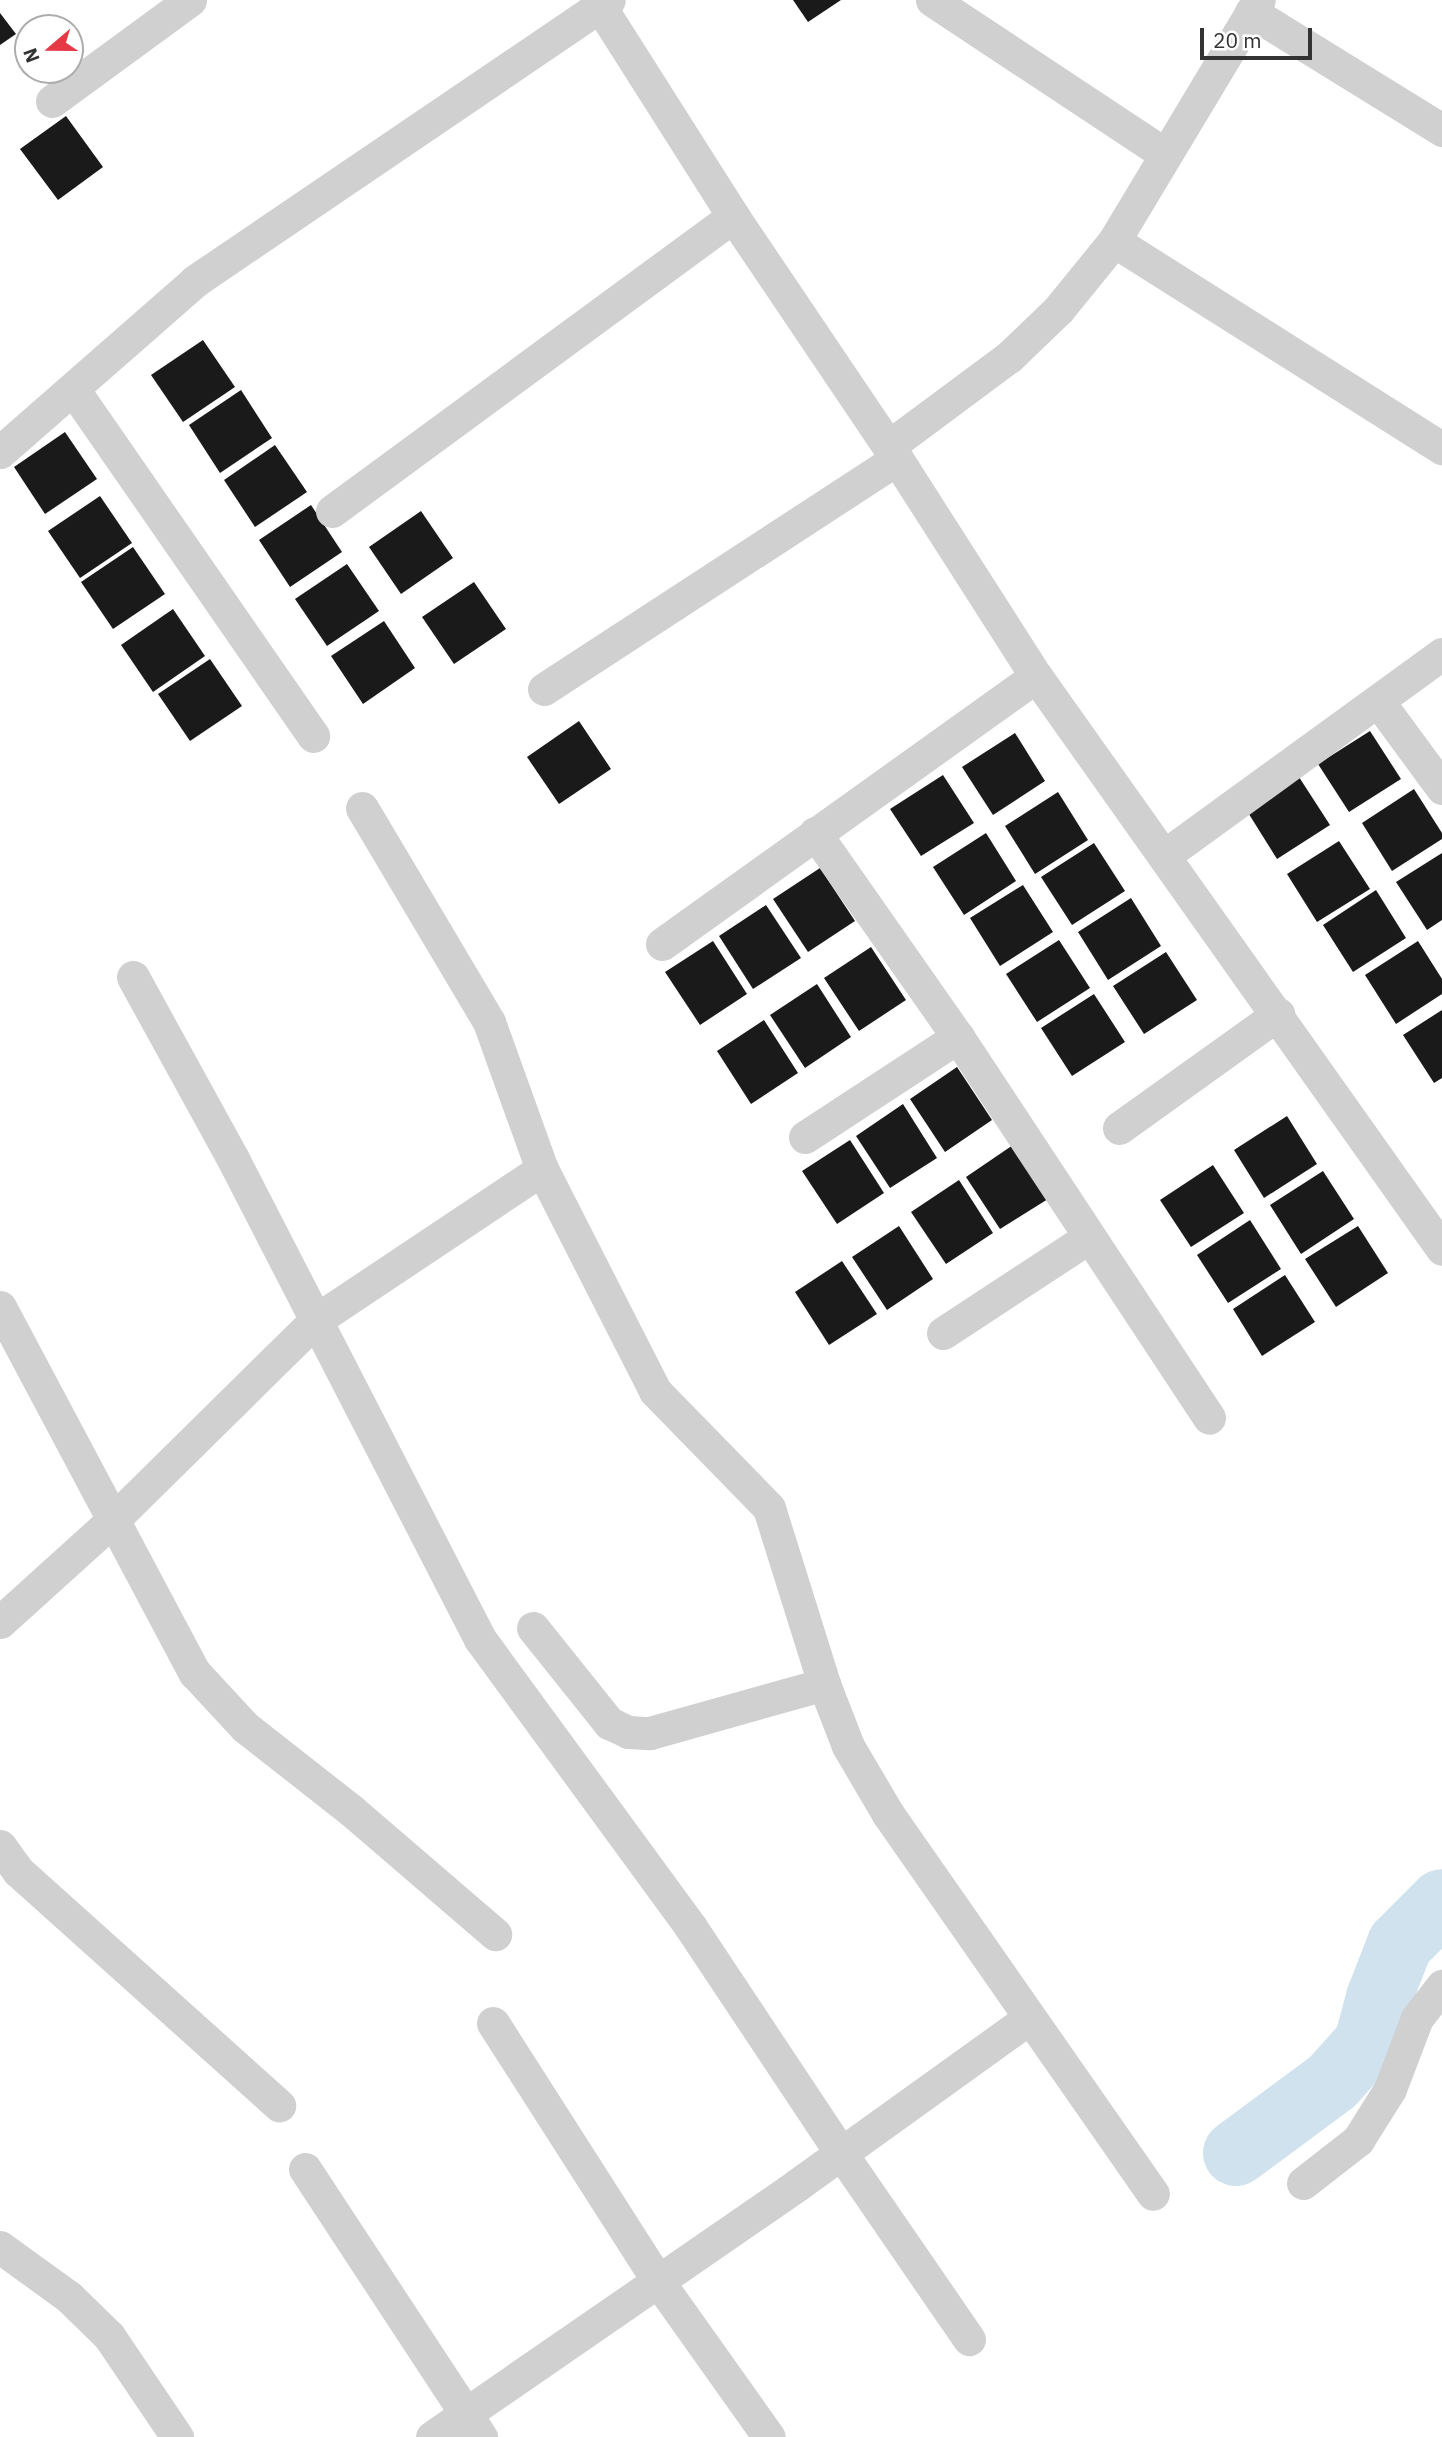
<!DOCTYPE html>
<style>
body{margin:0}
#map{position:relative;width:1442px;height:2437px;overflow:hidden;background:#fff;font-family:"IBM Plex Sans",sans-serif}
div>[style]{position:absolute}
.river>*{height:66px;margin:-33px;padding:0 33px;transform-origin:33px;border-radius:33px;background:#cfe2ee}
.building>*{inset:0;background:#1a1a1a}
.minor>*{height:33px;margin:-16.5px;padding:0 16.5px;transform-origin:16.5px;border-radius:16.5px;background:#d0d0d0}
span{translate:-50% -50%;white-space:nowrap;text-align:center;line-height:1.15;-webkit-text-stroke:7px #fff;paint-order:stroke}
.north{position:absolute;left:14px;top:14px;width:70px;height:70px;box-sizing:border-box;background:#fff;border:2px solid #adadad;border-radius:50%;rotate:250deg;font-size:19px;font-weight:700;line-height:28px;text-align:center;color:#333}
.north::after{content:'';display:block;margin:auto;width:24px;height:32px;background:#e63946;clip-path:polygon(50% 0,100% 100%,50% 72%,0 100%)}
.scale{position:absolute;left:1200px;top:28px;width:112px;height:32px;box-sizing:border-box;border:4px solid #333;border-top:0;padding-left:9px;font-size:21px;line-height:24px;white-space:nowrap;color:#333;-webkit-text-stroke:5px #fff;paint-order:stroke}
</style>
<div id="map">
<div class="river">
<div style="left:1236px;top:2153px;width:119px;rotate:-36.5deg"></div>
<div style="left:1332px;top:2082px;width:52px;rotate:-48.1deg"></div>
<div style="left:1367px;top:2043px;width:47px;rotate:-75.1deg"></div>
<div style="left:1379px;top:1998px;width:58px;rotate:-68.7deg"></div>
<div style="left:1400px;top:1944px;width:59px;rotate:-45deg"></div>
</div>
<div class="building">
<div style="clip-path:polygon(793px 0,841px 0,808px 22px)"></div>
<div style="clip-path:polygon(0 13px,16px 34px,0 45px)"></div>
<div style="clip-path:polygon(66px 116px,103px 167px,58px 200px,20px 149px)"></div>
<div style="clip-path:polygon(203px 340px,235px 387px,183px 422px,151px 375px)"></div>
<div style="clip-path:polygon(241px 390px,272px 438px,220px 473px,189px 425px)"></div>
<div style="clip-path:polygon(65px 432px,97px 479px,45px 514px,14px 467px)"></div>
<div style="clip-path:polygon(275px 445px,307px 492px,255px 527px,224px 480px)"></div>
<div style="clip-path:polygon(100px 496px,132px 543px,80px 578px,48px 531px)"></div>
<div style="clip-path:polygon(311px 505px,342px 552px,290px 587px,259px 540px)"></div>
<div style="clip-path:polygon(421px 511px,453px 558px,401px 594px,369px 547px)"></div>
<div style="clip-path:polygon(133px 547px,165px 594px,113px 629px,81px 582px)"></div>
<div style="clip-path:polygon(347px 564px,379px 611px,327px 646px,295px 599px)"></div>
<div style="clip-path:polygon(474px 582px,506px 629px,454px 664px,422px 617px)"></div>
<div style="clip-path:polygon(173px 609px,205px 656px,153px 692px,121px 645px)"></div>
<div style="clip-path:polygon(384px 621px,415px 668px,363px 704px,331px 656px)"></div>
<div style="clip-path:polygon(210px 659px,242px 706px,190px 741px,158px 694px)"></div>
<div style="clip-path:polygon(579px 721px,611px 769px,559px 804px,527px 757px)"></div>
<div style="clip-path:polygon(1370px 731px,1401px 779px,1349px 812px,1318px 764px)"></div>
<div style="clip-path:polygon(1015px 733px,1045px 781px,993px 815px,962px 767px)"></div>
<div style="clip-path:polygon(943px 775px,974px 823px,921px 856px,890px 809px)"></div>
<div style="clip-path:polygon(1299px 777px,1330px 825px,1277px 859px,1247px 811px)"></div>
<div style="clip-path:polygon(1414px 789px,1442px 833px,1442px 839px,1392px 871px,1362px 823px)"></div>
<div style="clip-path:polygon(1058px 792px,1088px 840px,1035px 874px,1005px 826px)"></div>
<div style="clip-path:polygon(986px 833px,1016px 881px,964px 915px,933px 867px)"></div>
<div style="clip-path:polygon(1339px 841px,1370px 889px,1317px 922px,1287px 874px)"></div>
<div style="clip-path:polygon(1094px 843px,1125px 891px,1072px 925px,1041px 877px)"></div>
<div style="clip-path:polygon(1442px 853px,1442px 920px,1427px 930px,1396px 882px)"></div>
<div style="clip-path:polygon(820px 868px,855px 921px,808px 952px,773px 899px)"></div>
<div style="clip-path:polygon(1023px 885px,1053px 932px,1000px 966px,970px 918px)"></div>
<div style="clip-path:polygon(1376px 890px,1406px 938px,1353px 972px,1323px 925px)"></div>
<div style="clip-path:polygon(1131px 898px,1161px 946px,1108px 980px,1078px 932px)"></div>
<div style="clip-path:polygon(766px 905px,801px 958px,753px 989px,719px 936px)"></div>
<div style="clip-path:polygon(1059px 940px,1090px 988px,1037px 1022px,1006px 974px)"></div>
<div style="clip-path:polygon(713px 941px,747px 994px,700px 1025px,665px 972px)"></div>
<div style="clip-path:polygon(1418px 941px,1442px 979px,1442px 994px,1396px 1024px,1365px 975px)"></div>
<div style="clip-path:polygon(871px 947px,906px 1000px,859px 1031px,824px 978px)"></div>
<div style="clip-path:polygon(1166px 952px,1197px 1000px,1144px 1034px,1113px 986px)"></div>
<div style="clip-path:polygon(817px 984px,851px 1037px,805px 1068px,770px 1015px)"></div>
<div style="clip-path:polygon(1094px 994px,1125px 1042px,1072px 1076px,1041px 1028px)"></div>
<div style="clip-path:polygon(1442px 1010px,1442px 1078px,1434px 1083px,1403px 1035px)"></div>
<div style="clip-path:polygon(764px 1020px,798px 1073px,751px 1104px,717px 1051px)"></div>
<div style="clip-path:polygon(957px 1067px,992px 1120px,945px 1152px,910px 1099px)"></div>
<div style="clip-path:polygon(903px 1104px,937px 1158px,890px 1188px,856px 1136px)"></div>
<div style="clip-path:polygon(1287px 1116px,1317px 1164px,1264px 1198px,1234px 1150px)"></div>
<div style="clip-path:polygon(850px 1140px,884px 1193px,837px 1224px,802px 1171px)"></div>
<div style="clip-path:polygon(1013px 1145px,1048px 1199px,1000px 1229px,966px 1177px)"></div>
<div style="clip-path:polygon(1213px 1165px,1244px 1213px,1191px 1247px,1160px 1200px)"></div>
<div style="clip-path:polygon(1323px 1171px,1354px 1219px,1301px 1254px,1270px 1205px)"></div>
<div style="clip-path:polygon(959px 1180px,993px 1233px,946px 1264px,911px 1212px)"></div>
<div style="clip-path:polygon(1250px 1220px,1281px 1269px,1228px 1303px,1197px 1255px)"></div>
<div style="clip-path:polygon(899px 1226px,933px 1279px,887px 1310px,852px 1257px)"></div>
<div style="clip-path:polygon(1358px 1226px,1388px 1273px,1336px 1307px,1305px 1259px)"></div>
<div style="clip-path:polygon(842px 1261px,877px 1314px,829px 1345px,795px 1292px)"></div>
<div style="clip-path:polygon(1285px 1275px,1315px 1322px,1262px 1356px,1233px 1309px)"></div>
</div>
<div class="minor">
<div style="left:596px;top:0;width:256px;rotate:57.6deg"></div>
<div style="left:733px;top:216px;width:293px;rotate:56deg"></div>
<div style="left:897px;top:459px;width:258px;rotate:57.4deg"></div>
<div style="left:1036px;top:676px;width:702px;rotate:54.68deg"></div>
<div style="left:932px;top:0;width:279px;rotate:33.5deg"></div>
<div style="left:1251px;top:12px;width:225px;rotate:31.7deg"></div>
<div style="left:52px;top:101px;width:171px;rotate:-36.2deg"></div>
<div style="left:1114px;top:241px;width:388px;rotate:32.3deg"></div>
<div style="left:73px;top:389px;width:422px;rotate:55.3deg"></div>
<div style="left:889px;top:446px;width:149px;rotate:-36.6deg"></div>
<div style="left:1009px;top:357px;width:68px;rotate:-43.8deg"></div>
<div style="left:1058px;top:310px;width:89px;rotate:-50.9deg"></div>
<div style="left:1114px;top:241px;width:281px;rotate:-59deg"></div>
<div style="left:0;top:452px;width:259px;rotate:-41.2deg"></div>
<div style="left:195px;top:281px;width:500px;rotate:-34.17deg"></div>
<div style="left:332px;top:511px;width:498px;rotate:-36.3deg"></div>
<div style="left:544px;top:689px;width:421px;rotate:-33.1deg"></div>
<div style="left:1378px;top:701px;width:108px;rotate:53.7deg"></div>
<div style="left:362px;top:808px;width:249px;rotate:59.3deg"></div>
<div style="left:489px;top:1022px;width:156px;rotate:70.2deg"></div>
<div style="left:542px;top:1169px;width:249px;rotate:63deg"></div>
<div style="left:655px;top:1391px;width:163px;rotate:45.7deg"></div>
<div style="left:769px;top:1508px;width:184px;rotate:72.6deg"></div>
<div style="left:824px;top:1684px;width:66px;rotate:68.8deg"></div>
<div style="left:848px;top:1746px;width:79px;rotate:59.5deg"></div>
<div style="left:888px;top:1814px;width:463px;rotate:55.1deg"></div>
<div style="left:815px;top:833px;width:249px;rotate:55deg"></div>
<div style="left:958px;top:1037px;width:456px;rotate:56.6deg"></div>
<div style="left:1165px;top:855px;width:342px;rotate:-36deg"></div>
<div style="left:662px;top:944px;width:460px;rotate:-35.6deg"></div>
<div style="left:133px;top:977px;width:208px;rotate:61.2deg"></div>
<div style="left:233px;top:1159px;width:540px;rotate:62.77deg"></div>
<div style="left:480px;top:1639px;width:356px;rotate:53.8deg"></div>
<div style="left:690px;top:1926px;width:273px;rotate:56.4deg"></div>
<div style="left:841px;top:2153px;width:226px;rotate:55.5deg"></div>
<div style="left:1119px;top:1128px;width:196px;rotate:-35.6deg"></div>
<div style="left:805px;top:1137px;width:183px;rotate:-33.2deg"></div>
<div style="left:0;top:1307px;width:415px;rotate:62deg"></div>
<div style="left:195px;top:1673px;width:74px;rotate:47.2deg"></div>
<div style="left:245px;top:1727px;width:136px;rotate:38.1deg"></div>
<div style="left:352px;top:1811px;width:189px;rotate:40.7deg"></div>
<div style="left:943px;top:1333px;width:175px;rotate:-33.3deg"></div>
<div style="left:0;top:1622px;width:152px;rotate:-42.1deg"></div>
<div style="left:113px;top:1520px;width:285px;rotate:-44.6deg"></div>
<div style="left:316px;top:1320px;width:272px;rotate:-33.7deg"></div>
<div style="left:533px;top:1628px;width:122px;rotate:51.3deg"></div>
<div style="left:609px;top:1723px;width:21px;rotate:25deg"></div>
<div style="left:628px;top:1732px;width:22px;rotate:3deg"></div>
<div style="left:650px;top:1733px;width:181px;rotate:-15.7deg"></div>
<div style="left:0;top:1846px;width:31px;rotate:54deg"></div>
<div style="left:18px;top:1871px;width:351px;rotate:41.9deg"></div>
<div style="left:493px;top:2023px;width:306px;rotate:57.4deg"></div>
<div style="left:658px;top:2281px;width:191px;rotate:54.6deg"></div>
<div style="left:305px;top:2169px;width:321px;rotate:56.7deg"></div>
<div style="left:1303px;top:2183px;width:70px;rotate:-38deg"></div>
<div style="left:1358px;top:2140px;width:60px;rotate:-57.9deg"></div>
<div style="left:1390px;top:2089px;width:76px;rotate:-69.2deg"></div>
<div style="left:1417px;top:2018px;width:41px;rotate:-52deg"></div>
<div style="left:0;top:2247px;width:85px;rotate:35.9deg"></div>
<div style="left:69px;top:2297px;width:56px;rotate:44.3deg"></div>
<div style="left:109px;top:2336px;width:122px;rotate:56deg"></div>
<div style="left:432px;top:2437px;width:444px;rotate:-34.6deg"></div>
<div style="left:797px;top:2185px;width:286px;rotate:-35.7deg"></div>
</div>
<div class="north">N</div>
<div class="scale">20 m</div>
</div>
